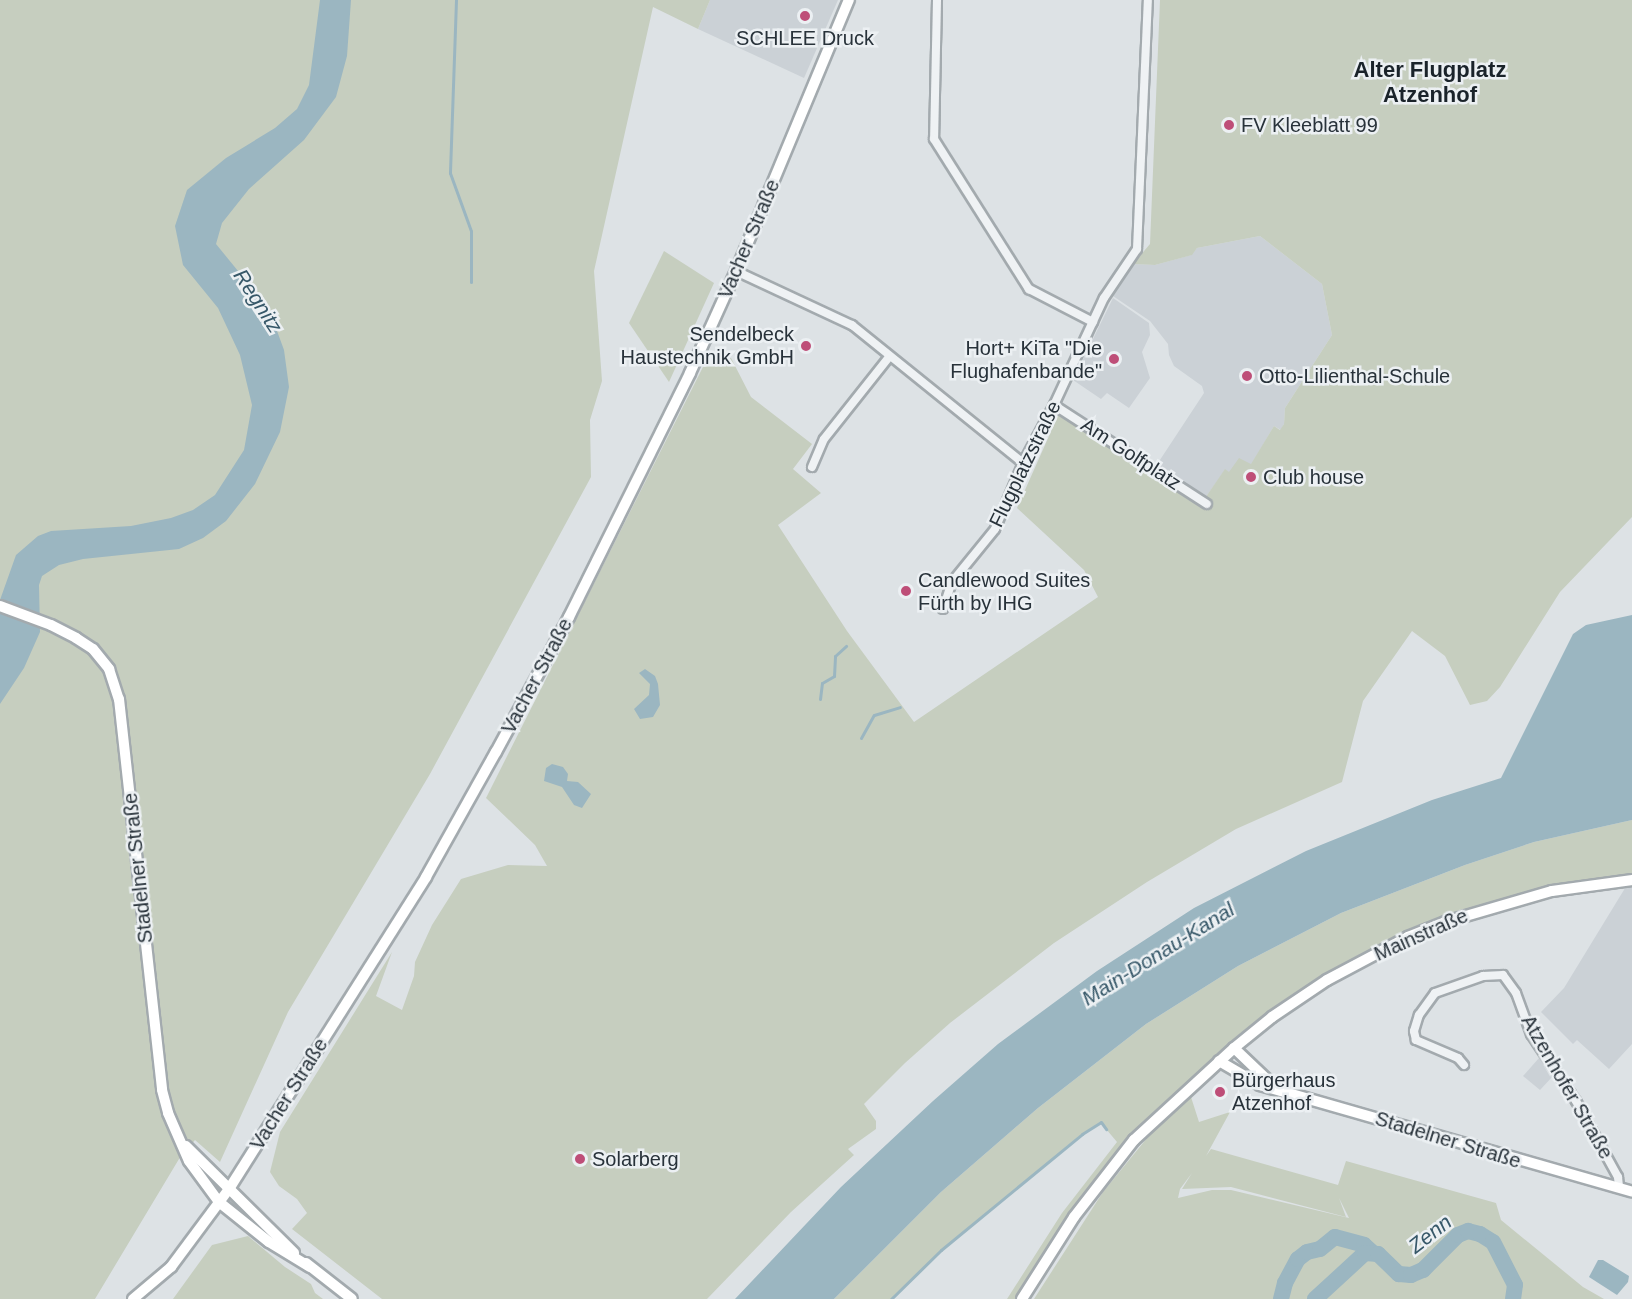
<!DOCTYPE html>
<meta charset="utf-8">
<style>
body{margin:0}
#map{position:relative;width:1632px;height:1299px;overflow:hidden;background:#dde2e5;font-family:Arial,sans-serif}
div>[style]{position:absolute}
.built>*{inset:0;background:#cbd1d6}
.green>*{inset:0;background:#c6cebf}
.water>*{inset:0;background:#9bb6c1}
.stream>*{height:3px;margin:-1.5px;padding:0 1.5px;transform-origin:1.5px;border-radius:1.5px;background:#9bb6c1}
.river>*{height:16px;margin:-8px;padding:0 8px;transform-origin:8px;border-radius:8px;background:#9bb6c1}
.roads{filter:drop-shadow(2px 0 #a3aaae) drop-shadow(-2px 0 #a3aaae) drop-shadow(0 2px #a3aaae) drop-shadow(0 -2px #a3aaae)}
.street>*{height:8px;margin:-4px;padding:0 4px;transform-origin:4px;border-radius:4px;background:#eff2f4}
.secondary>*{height:10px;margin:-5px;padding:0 5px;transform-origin:5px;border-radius:5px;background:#fff}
.dots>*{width:16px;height:16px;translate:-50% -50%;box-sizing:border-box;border:3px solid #ecf0f3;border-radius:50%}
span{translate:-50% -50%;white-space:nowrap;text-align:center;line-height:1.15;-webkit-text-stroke:5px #ecf0f3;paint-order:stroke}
.poi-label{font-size:20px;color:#28323a}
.left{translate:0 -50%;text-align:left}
.right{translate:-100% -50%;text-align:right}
.street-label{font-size:20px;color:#28323a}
.water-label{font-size:21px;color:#375869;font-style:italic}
.quarter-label{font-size:22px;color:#1a232a;font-weight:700}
</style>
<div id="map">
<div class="built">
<div style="clip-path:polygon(710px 0,838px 0,804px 78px,698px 29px)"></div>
<div style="clip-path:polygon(1260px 236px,1322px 284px,1332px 335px,1285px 408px,1284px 424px,1281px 430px,1274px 426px,1251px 465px,1229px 473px,1225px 470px,1203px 501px,1154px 469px,1204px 393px,1202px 386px,1174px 366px,1169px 355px,1168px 344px,1150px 321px,1113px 296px,1133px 264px,1155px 265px,1191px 255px,1197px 248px)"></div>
<div style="clip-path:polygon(1113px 298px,1149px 323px,1150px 335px,1142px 352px,1150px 378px,1129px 408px,1107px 393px,1101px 399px,1073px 380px)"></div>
<div style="clip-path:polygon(1630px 880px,1632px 880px,1632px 1044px,1609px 1069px,1577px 1040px,1573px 1044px,1541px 1012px,1564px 988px)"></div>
<div style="clip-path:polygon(1539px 1058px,1553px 1076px,1540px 1090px,1523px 1076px)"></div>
</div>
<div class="green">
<div style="clip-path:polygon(0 0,710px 0,698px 29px,653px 7px,594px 271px,602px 381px,590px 420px,591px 477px,430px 774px,288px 1012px,220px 1162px,195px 1140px,179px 1159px,95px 1299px,0 1299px)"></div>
<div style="clip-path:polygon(1160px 0,1632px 0,1632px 517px,1560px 592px,1500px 687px,1487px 701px,1470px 705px,1445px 656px,1412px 631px,1363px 701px,1342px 782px,1236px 829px,1147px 882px,1054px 943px,950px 1023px,905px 1063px,864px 1104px,876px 1121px,876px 1129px,848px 1149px,854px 1155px,791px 1212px,707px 1299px,382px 1299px,292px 1229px,307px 1213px,297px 1199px,279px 1186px,270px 1172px,280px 1132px,392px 952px,376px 996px,402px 1010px,414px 976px,415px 962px,432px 925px,461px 879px,508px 865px,547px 866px,535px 845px,486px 798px,703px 367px,731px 358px,751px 397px,812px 444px,793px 469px,821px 493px,778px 525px,847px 631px,914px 722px,1098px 597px,1084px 570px,1017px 508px,1061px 409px,1203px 501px,1225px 469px,1229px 472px,1239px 458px,1251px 464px,1274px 426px,1280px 430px,1284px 424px,1285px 408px,1332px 335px,1322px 284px,1260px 236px,1197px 248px,1192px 255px,1155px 265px,1133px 264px,1150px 244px)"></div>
<div style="clip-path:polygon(664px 251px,714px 283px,669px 382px,629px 323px)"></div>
<div style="clip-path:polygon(1632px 820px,1632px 880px,1593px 884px,1408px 937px,1272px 1017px,1134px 1140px,1022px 1299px,1007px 1299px,1062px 1213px,1117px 1142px,1101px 1123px,1082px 1134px,941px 1250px,891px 1299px,834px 1299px,941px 1192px,1038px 1108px,1146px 1024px,1238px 966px,1341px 913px,1465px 865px,1534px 842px)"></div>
<div style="clip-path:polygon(evenodd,1191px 1097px,1199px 1122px,1230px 1112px,1206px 1156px,1211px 1149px,1338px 1185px,1346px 1161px,1496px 1203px,1501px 1220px,1583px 1287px,1604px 1299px,1034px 1299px,1103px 1192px,1152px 1132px,1191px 1097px,1192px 1173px,1182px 1189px,1231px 1187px,1346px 1217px,1339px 1198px,1349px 1218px,1231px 1190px,1212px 1190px,1178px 1198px,1180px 1189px,1192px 1173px)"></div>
<div style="clip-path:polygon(248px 1236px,285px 1267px,311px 1284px,315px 1293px,323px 1299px,173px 1299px,212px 1245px)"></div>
</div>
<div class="water">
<div style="clip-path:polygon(320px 0,351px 0,347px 56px,336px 97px,304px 140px,249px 189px,222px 223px,216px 244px,269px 309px,284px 350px,289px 387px,280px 432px,255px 484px,226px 521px,203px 538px,179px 549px,83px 559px,59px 565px,42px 576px,39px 585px,40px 632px,24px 668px,0 704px,0 600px,16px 555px,38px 536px,51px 531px,131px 526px,171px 518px,193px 510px,215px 495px,244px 450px,252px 405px,240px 355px,218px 308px,183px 265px,175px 226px,187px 190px,226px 158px,275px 128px,297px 109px,309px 85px)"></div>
<div style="clip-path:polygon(1632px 615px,1632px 820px,1534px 842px,1465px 865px,1341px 913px,1238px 966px,1146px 1024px,1038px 1108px,941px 1192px,834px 1299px,735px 1299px,841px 1187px,933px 1101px,998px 1044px,1097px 971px,1194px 908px,1306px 851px,1432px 800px,1501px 778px,1573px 634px,1586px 625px)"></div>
<div style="clip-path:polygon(645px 669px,655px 676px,658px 684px,660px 705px,653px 717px,640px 719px,634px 709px,649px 695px,650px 684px,639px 673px)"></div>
<div style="clip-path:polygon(552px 764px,563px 767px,568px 774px,567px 781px,578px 782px,591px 794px,582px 808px,574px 805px,562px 787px,544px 781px,546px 768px)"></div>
<div style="clip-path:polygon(1598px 1260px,1603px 1260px,1629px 1276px,1628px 1282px,1617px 1295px,1589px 1277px)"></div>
</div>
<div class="stream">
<div style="left:456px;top:0;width:173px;rotate:92deg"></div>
<div style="left:450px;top:173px;width:62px;rotate:70.1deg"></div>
<div style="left:471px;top:231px;width:51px;rotate:90deg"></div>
<div style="left:820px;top:699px;width:16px;rotate:-83deg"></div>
<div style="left:822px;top:683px;width:14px;rotate:-30deg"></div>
<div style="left:834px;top:676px;width:20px;rotate:-87deg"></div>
<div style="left:835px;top:656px;width:15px;rotate:-42deg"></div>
<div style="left:861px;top:738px;width:26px;rotate:-61deg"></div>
<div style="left:874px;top:715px;width:27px;rotate:-17deg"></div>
<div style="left:891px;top:1299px;width:70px;rotate:-44.4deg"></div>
<div style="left:941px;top:1250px;width:183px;rotate:-39.4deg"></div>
<div style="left:1082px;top:1134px;width:22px;rotate:-32deg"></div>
<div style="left:1101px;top:1122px;width:9px;rotate:54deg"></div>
</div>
<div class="river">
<div style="left:1281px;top:1299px;width:16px;rotate:-76deg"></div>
<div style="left:1285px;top:1283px;width:27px;rotate:-62deg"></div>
<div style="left:1298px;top:1259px;width:11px;rotate:-38deg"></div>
<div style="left:1307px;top:1252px;width:13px;rotate:-13deg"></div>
<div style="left:1320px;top:1249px;width:19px;rotate:-39deg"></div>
<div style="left:1335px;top:1237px;width:30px;rotate:15deg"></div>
<div style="left:1364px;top:1245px;width:12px;rotate:42deg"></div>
<div style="left:1315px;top:1299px;width:68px;rotate:-42.6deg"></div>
<div style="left:1365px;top:1253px;width:13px;rotate:4deg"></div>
<div style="left:1378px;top:1254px;width:29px;rotate:44deg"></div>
<div style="left:1399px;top:1274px;width:12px;rotate:5deg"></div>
<div style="left:1411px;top:1275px;width:13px;rotate:-23deg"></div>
<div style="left:1423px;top:1270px;width:49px;rotate:-45deg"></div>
<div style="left:1458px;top:1235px;width:11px;rotate:-22deg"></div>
<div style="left:1468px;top:1231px;width:12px;rotate:14deg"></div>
<div style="left:1480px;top:1234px;width:15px;rotate:32deg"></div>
<div style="left:1493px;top:1242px;width:48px;rotate:62.9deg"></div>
<div style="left:1515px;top:1285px;width:14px;rotate:98deg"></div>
</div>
<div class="roads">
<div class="street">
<div style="left:937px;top:0;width:139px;rotate:91.2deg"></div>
<div style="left:934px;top:139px;width:178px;rotate:57.7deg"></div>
<div style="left:1029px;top:289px;width:72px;rotate:27.3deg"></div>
<div style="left:736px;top:271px;width:128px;rotate:25deg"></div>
<div style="left:852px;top:325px;width:220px;rotate:38.9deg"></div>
<div style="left:1054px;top:405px;width:182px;rotate:32.9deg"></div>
<div style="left:812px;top:467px;width:30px;rotate:-67deg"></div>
<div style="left:824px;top:439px;width:105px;rotate:-51.6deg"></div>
<div style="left:943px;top:609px;width:28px;rotate:-72deg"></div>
<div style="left:952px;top:582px;width:68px;rotate:-50.9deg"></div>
<div style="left:995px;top:529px;width:72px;rotate:-67deg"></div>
<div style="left:1023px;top:463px;width:66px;rotate:-61.9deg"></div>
<div style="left:1054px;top:405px;width:118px;rotate:-65deg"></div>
<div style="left:1104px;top:298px;width:59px;rotate:-56deg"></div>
<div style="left:1137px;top:249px;width:249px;rotate:-87.5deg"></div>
<div style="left:1464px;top:1065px;width:9px;rotate:-131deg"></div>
<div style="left:1458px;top:1058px;width:46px;rotate:-156.8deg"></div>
<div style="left:1416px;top:1040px;width:9px;rotate:-103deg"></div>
<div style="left:1414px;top:1031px;width:17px;rotate:-73deg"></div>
<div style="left:1419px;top:1015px;width:27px;rotate:-54deg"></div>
<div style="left:1435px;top:993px;width:51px;rotate:-19.5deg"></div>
<div style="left:1483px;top:976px;width:20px;rotate:-3deg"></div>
<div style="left:1503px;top:975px;width:22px;rotate:54deg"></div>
<div style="left:1516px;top:993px;width:44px;rotate:69.9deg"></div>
<div style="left:1531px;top:1034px;width:81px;rotate:56.1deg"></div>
<div style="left:1576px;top:1101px;width:87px;rotate:61.1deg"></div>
<div style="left:1618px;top:1177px;width:10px;rotate:84deg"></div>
</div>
<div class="secondary">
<div style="left:0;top:606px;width:54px;rotate:20.4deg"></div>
<div style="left:51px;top:625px;width:28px;rotate:27deg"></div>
<div style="left:76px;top:638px;width:20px;rotate:33deg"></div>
<div style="left:93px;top:649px;width:26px;rotate:51deg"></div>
<div style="left:109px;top:669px;width:32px;rotate:72deg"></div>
<div style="left:119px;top:699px;width:393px;rotate:83.7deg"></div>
<div style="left:162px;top:1090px;width:24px;rotate:75deg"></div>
<div style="left:168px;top:1113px;width:52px;rotate:66.4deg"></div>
<div style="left:189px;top:1161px;width:51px;rotate:53.8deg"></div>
<div style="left:219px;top:1202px;width:64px;rotate:38.7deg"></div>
<div style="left:269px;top:1242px;width:48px;rotate:31.4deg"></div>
<div style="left:1234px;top:1048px;width:57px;rotate:43.6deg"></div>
<div style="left:1219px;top:1061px;width:48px;rotate:30.3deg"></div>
<div style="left:1260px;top:1085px;width:387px;rotate:16deg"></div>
<div style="left:186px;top:1146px;width:152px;rotate:44.7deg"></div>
<div style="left:306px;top:1263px;width:58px;rotate:38deg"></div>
<div style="left:133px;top:1299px;width:50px;rotate:-40.1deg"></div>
<div style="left:171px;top:1267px;width:97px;rotate:-53.4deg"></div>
<div style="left:229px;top:1189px;width:369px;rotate:-57.7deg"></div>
<div style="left:426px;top:877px;width:143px;rotate:-60.8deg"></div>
<div style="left:496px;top:752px;width:153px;rotate:-61.6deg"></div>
<div style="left:569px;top:617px;width:272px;rotate:-63.6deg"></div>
<div style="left:690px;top:373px;width:112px;rotate:-65.7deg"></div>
<div style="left:736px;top:271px;width:294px;rotate:-67.4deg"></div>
<div style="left:1022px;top:1299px;width:97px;rotate:-57.6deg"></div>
<div style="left:1074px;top:1217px;width:98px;rotate:-52.1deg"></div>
<div style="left:1134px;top:1140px;width:136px;rotate:-42.6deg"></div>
<div style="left:1234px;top:1048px;width:49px;rotate:-39.2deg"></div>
<div style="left:1272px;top:1017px;width:66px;rotate:-33.9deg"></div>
<div style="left:1327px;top:980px;width:92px;rotate:-28deg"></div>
<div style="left:1408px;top:937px;width:40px;rotate:-22deg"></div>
<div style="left:1445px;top:922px;width:111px;rotate:-16.2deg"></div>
<div style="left:1552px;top:891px;width:81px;rotate:-7.8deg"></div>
</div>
</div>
<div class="dots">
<div style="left:805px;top:16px;background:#be4e78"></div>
<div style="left:1229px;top:125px;background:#be4e78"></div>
<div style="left:806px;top:346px;background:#be4e78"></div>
<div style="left:1114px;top:359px;background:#be4e78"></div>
<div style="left:1247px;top:376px;background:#be4e78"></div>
<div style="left:1251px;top:477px;background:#be4e78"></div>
<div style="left:906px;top:591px;background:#be4e78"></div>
<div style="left:1220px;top:1092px;background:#be4e78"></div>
<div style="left:580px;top:1159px;background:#be4e78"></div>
</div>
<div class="poi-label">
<span style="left:805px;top:38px">SCHLEE Druck</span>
<span class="left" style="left:1241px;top:125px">FV Kleeblatt 99</span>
<span class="right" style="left:794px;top:346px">Sendelbeck<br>Haustechnik GmbH</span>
<span class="right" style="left:1102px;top:360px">Hort+ KiTa "Die<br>Flughafenbande"</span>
<span class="left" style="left:1259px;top:376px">Otto-Lilienthal-Schule</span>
<span class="left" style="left:1263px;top:477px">Club house</span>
<span class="left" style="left:918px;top:592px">Candlewood Suites<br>Fürth by IHG</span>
<span class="left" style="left:1232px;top:1092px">Bürgerhaus<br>Atzenhof</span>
<span class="left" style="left:592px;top:1159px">Solarberg</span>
</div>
<div class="street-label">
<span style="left:749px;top:239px;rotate:-67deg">Vacher Straße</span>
<span style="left:1131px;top:454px;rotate:33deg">Am Golfplatz</span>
<span style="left:1025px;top:464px;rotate:-64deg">Flugplatzstraße</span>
<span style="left:537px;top:676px;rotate:-62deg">Vacher Straße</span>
<span style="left:138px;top:868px;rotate:-96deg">Stadelner Straße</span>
<span style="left:1421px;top:935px;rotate:-24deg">Mainstraße</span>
<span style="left:1567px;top:1087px;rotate:60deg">Atzenhofer Straße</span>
<span style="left:289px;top:1094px;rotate:-58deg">Vacher Straße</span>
<span style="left:1448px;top:1140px;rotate:17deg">Stadelner Straße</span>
</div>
<div class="water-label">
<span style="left:258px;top:301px;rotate:57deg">Regnitz</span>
<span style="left:1158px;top:954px;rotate:-32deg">Main-Donau-Kanal</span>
<span style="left:1430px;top:1234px;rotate:-38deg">Zenn</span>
</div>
<div class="quarter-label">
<span style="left:1430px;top:82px">Alter Flugplatz<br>Atzenhof</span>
</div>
</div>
